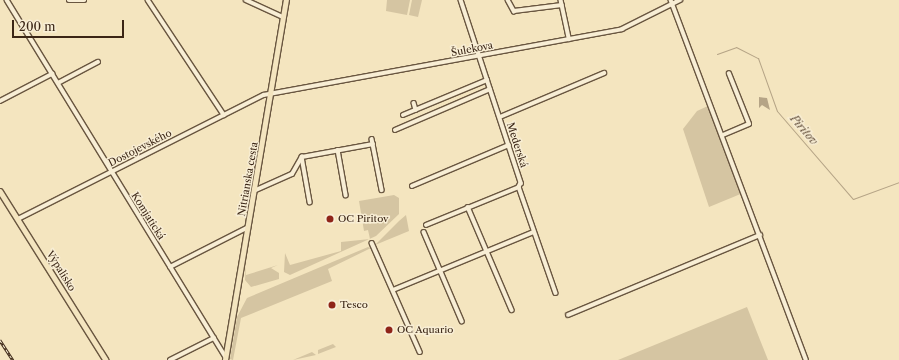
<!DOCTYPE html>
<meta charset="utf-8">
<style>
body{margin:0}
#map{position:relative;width:899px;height:360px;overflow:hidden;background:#f4e5bf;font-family:"Libre Caslon Text",serif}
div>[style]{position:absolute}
.green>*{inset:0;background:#d5c5a2}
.water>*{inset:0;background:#b5a486}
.stream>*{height:1px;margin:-0.5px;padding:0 0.5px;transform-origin:0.5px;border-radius:0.5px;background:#b5a486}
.roads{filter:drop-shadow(1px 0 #695640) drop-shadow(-1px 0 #695640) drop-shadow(0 1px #695640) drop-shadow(0 -1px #695640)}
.minor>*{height:3.5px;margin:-1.75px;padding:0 1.75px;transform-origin:1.75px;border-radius:1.75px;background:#f8eed5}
.major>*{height:4.5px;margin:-2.25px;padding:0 2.25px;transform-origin:2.25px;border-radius:2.25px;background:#f4e5bf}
.rail>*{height:2.5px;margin-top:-1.25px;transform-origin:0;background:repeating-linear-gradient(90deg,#f8eed5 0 3px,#3b2616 0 6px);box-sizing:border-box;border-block:1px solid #3b2616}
.dots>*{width:11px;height:11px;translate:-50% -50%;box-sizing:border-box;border:2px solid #f8eed5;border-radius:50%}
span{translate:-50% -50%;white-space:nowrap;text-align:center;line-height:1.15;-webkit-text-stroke:3px #f8eed5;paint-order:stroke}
.street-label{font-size:10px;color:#3b2616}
.poi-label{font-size:10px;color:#3b2616}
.left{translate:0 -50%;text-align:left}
.water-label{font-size:11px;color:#604c38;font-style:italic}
.scale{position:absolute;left:12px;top:20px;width:112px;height:18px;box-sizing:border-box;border:2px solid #3b2616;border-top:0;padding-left:5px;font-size:12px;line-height:14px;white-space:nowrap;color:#3b2616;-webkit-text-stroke:3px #f8eed5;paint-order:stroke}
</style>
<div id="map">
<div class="green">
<div style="clip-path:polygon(387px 0,410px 0,407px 15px,386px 11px)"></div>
<div style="clip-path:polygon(412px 0,422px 0,418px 17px,409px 15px)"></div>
<div style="clip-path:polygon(710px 105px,743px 193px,709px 207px,683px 129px,697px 111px)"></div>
<div style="clip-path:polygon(394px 195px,399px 198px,399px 214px,376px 236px,290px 275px,284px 272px,285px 253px,290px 265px,341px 251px,341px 242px,370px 239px,368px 230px,364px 231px,359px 201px)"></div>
<div style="clip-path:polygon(406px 215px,409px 231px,375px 245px,399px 221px)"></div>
<div style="clip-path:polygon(368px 247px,371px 248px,328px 269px,332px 281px,241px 318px,233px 360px,230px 359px,237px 317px,247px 298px)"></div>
<div style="clip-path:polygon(246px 263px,246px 275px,278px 265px,271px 268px,279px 273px,279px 279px,251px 287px,245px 280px)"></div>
<div style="clip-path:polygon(747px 307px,768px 360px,618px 360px)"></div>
<div style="clip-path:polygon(333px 344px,336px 347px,318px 354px,318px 350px)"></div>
<div style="clip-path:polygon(312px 352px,316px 355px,293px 360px)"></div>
</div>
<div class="water">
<div style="clip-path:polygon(759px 97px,767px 98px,770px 110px,762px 105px,759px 108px)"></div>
</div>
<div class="stream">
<div style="left:717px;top:54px;width:20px;rotate:-20deg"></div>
<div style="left:736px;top:47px;width:25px;rotate:27deg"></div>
<div style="left:758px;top:58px;width:56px;rotate:70.3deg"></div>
<div style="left:777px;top:111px;width:116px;rotate:49.2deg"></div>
<div style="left:853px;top:199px;width:49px;rotate:-20.3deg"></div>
</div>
<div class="roads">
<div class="minor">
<div style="left:7px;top:0;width:419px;rotate:58.5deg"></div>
<div style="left:69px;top:0;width:15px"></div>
<div style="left:148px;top:0;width:138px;rotate:56.5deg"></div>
<div style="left:246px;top:0;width:41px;rotate:24.7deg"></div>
<div style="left:461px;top:0;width:193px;rotate:71.8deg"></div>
<div style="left:521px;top:183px;width:4px;rotate:117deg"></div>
<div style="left:519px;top:187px;width:112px;rotate:70.8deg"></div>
<div style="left:508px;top:0;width:13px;rotate:61deg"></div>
<div style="left:514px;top:11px;width:48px;rotate:-7.1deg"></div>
<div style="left:561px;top:0;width:40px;rotate:78deg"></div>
<div style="left:671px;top:0;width:384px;rotate:69.4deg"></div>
<div style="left:58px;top:83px;width:45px;rotate:-27.7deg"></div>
<div style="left:0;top:101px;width:59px;rotate:-27.4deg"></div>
<div style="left:414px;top:103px;width:7px;rotate:74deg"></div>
<div style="left:403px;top:115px;width:91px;rotate:-22.6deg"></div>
<div style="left:500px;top:117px;width:113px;rotate:-22.9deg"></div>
<div style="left:395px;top:130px;width:103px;rotate:-23.3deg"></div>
<div style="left:723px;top:135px;width:28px;rotate:-23deg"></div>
<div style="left:749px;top:124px;width:54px;rotate:-111.8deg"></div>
<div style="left:372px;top:139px;width:52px;rotate:78.9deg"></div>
<div style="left:338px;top:150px;width:46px;rotate:79.9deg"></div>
<div style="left:302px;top:157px;width:46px;rotate:79.9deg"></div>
<div style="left:412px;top:186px;width:105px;rotate:-22.9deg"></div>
<div style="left:256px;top:190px;width:39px;rotate:-24deg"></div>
<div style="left:292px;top:174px;width:20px;rotate:-60deg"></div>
<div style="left:302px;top:157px;width:72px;rotate:-10.4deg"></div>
<div style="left:468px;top:207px;width:112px;rotate:66.9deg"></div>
<div style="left:18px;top:219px;width:275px;rotate:-26.8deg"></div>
<div style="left:264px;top:95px;width:364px;rotate:-10.4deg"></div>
<div style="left:622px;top:29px;width:65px;rotate:-26.6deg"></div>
<div style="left:426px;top:225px;width:100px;rotate:-22.2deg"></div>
<div style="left:424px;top:232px;width:97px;rotate:66.9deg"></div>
<div style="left:372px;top:243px;width:119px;rotate:66.2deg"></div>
<div style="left:170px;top:267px;width:86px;rotate:-26.9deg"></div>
<div style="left:393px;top:290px;width:152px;rotate:-22.4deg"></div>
<div style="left:568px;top:315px;width:208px;rotate:-22.6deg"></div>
<div style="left:170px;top:360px;width:49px;rotate:-26.6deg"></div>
</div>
<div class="major">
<div style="left:0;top:191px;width:199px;rotate:57.9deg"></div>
<div style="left:225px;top:360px;width:365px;rotate:-80.4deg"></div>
</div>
</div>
<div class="rail">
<div style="left:0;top:340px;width:24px;rotate:57deg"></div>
</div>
<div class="dots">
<div style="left:330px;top:219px;background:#8f2418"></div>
<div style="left:332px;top:305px;background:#8f2418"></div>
<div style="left:389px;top:330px;background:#8f2418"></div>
</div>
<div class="street-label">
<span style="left:472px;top:49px;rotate:-11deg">Šulekova</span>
<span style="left:517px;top:145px;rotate:72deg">Mederská</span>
<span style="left:140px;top:148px;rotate:-27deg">Dostojevského</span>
<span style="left:248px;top:179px;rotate:-80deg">Nitrianska cesta</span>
<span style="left:148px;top:216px;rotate:58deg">Komjatická</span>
<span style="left:61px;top:271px;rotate:58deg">Výpalisko</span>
</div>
<div class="poi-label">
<span class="left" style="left:338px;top:219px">OC Piritov</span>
<span class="left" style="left:340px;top:305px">Tesco</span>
<span class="left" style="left:397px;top:330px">OC Aquario</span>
</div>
<div class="water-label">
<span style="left:804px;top:130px;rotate:49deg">Piritov</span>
</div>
<div class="scale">200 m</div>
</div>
